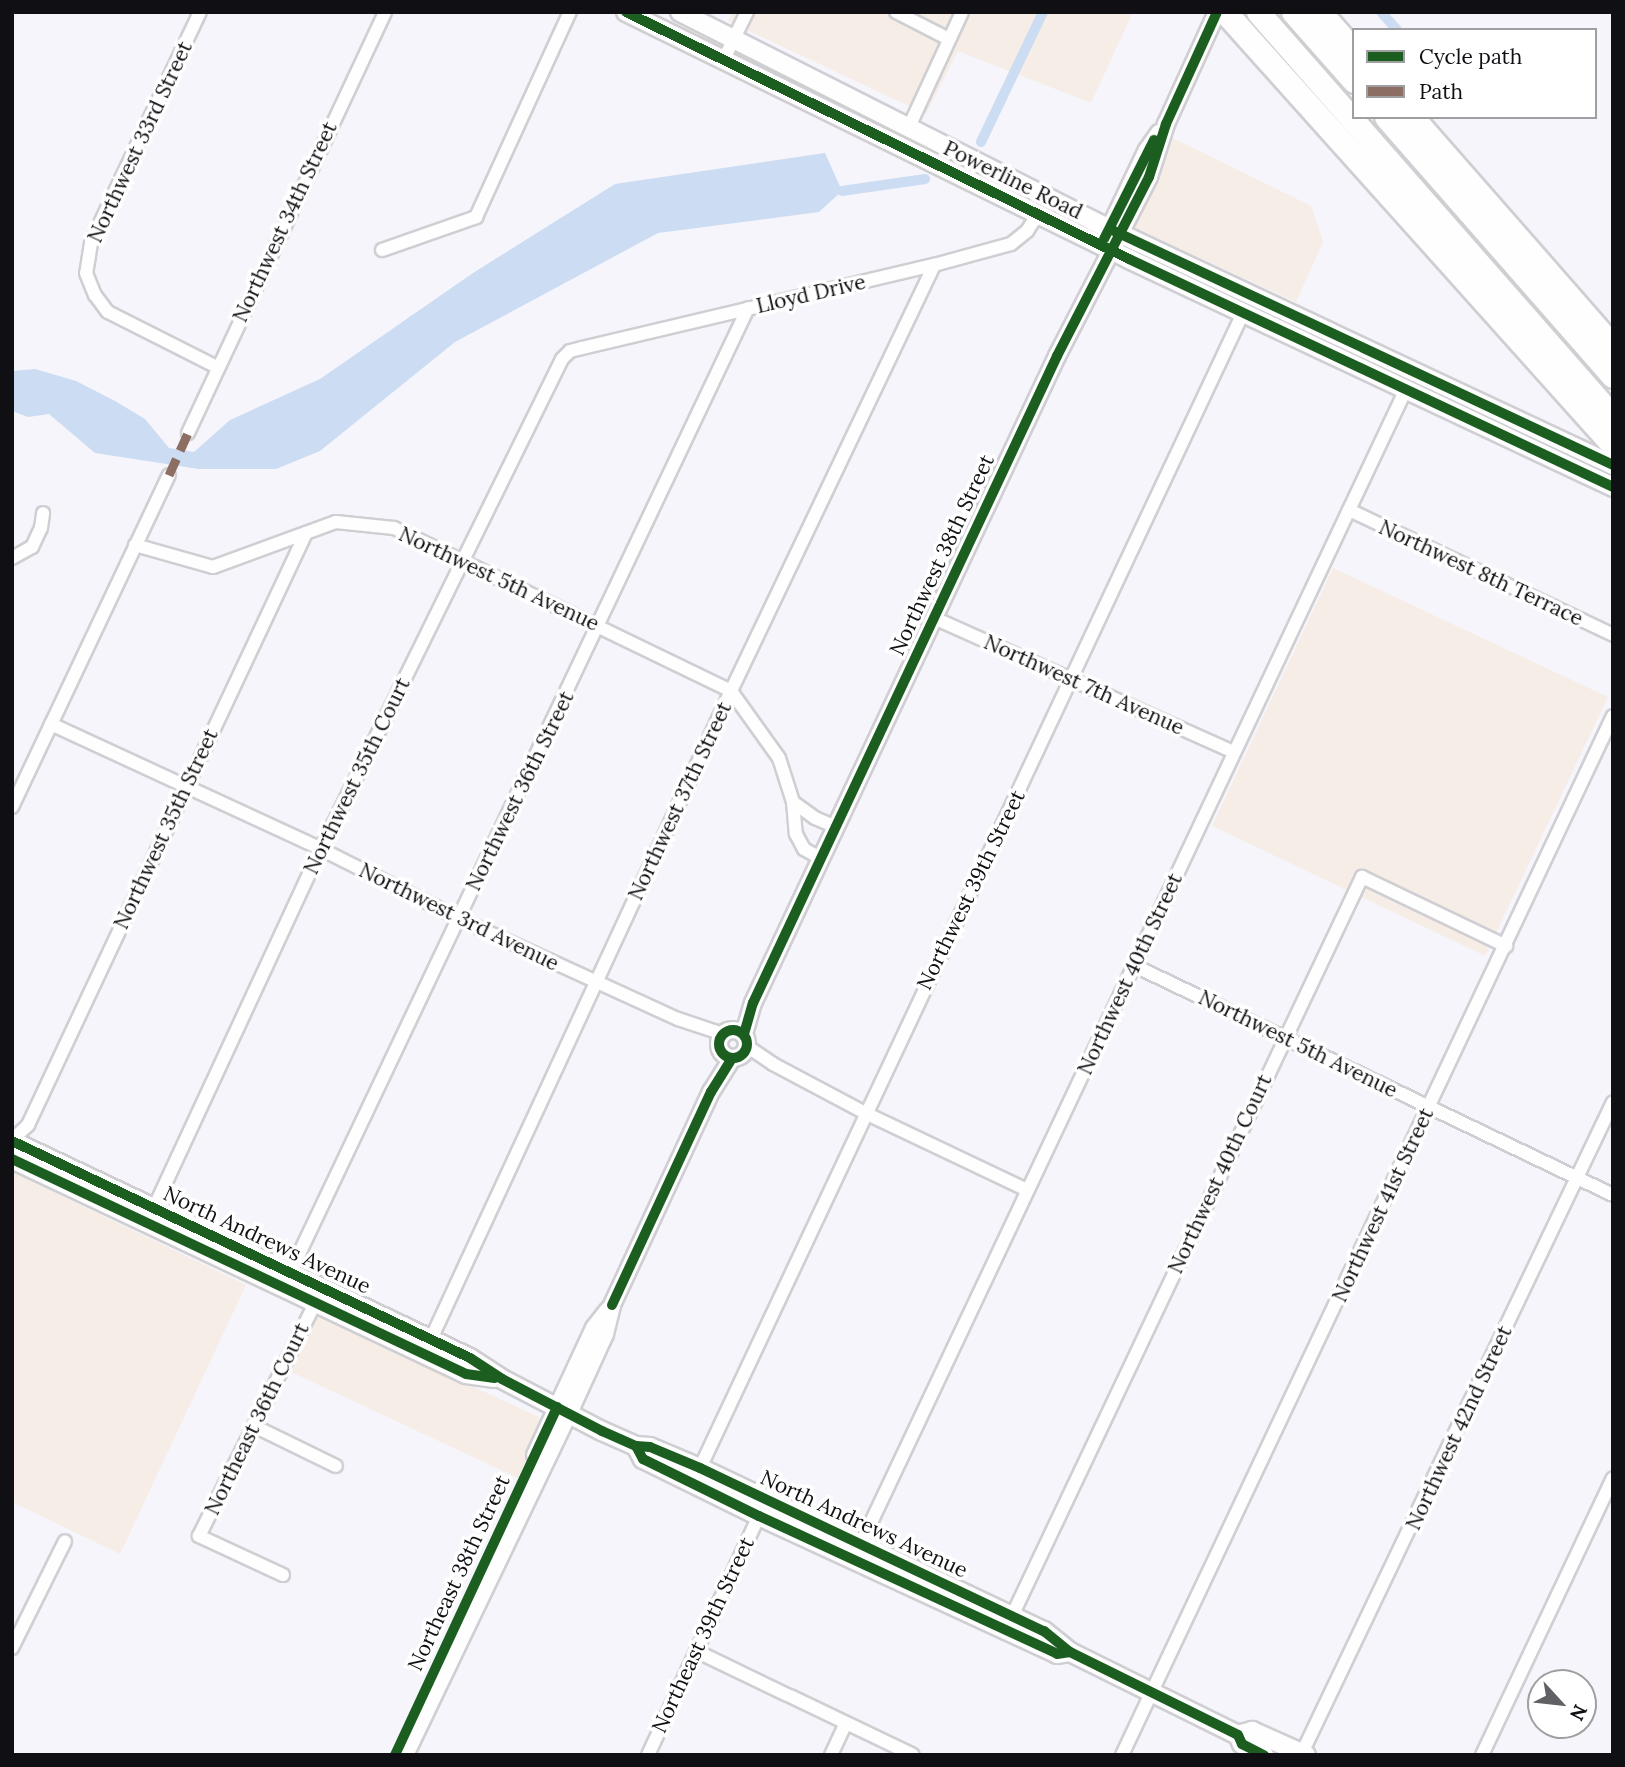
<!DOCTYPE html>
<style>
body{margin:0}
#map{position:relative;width:1625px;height:1767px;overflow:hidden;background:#f5f5fb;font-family:Lora,serif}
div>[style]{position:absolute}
.commercial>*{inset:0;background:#f6ede6}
.education>*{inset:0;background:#f7ede7}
.water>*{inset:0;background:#ccdcf3}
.canal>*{height:10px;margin:-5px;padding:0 5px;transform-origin:5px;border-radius:5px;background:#ccdcf3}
.roads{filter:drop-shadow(2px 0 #cfcfd3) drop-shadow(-2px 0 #cfcfd3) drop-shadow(0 2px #cfcfd3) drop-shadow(0 -2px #cfcfd3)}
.minor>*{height:12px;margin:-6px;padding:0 6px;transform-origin:6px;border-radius:6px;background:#fefefe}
.tertiary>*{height:16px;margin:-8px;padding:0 8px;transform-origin:8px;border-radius:8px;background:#fefefe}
.tertiary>.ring{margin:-8px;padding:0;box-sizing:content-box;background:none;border:16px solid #fefefe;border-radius:50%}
.secondary>*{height:18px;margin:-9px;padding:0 9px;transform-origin:9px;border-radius:9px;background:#fefefe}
.motorway>*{height:23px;margin:-11.5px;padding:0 11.5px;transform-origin:11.5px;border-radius:11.5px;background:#fefefe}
.quiet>*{height:9px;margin-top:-4.5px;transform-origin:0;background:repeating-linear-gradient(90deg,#8d6e63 0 18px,transparent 0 27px)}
.cycleway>*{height:10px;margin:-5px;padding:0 5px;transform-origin:5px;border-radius:5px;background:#1b5e20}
.cycleway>.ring{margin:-5px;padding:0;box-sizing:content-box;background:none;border:10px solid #1b5e20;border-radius:50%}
span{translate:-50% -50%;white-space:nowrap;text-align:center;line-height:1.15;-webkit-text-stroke:7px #fff;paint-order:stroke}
.street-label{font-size:21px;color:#101014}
.frame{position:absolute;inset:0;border:14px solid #101014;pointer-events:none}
.legend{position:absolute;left:1352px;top:28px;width:245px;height:91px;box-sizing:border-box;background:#fff;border:2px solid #9f9fa1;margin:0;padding:9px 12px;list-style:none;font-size:21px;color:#101014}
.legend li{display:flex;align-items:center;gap:14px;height:35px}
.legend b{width:35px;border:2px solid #9f9fa1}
.north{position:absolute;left:1527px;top:1669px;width:70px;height:70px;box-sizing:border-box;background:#fff;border:2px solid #9f9fa1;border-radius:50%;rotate:117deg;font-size:19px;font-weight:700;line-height:28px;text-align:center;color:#101014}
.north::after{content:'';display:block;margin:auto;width:24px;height:32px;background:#606065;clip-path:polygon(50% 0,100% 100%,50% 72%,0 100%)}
</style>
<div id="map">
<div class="commercial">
<div style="clip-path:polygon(733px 12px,1133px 12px,1091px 103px,958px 51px,926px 114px,728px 21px)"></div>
<div style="clip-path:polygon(1171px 137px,1311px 206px,1323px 242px,1296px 302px,1131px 226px)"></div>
<div style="clip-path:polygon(12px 1172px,246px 1285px,120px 1554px,12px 1502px)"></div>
<div style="clip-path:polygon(317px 1314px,543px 1419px,518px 1478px,291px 1372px)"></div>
</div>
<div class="education">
<div style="clip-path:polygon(1333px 568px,1608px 697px,1485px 956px,1212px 826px)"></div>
</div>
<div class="water">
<div style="clip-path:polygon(825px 153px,842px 191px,819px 212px,658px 233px,455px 342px,320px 451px,276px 469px,199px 469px,95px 453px,49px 414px,28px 417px,12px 411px,12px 371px,35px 369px,76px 381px,115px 401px,145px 419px,169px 448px,194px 452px,230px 420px,320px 379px,473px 273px,615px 184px)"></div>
</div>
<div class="canal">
<div style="left:1381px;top:12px;width:24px;rotate:48deg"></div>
<div style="left:981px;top:142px;width:144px;rotate:-64.5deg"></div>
<div style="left:842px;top:191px;width:84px;rotate:-8.2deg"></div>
</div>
<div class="roads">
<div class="minor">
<div style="left:200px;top:12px;width:255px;rotate:115.3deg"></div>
<div style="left:91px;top:243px;width:30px;rotate:99deg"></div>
<div style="left:86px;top:273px;width:24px;rotate:68deg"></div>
<div style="left:95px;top:295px;width:21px;rotate:53deg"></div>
<div style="left:108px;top:312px;width:122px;rotate:26.8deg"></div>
<div style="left:896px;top:12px;width:59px;rotate:27deg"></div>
<div style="left:723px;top:61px;width:55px;rotate:-63.9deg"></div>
<div style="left:908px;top:129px;width:129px;rotate:-65.2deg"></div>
<div style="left:382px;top:250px;width:100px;rotate:-19.3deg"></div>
<div style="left:476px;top:217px;width:226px;rotate:-65.4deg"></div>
<div style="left:188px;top:433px;width:465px;rotate:-64.9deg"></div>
<div style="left:1349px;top:510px;width:292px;rotate:25.3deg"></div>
<div style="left:135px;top:545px;width:81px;rotate:15.8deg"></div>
<div style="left:213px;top:567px;width:131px;rotate:-20.1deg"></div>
<div style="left:336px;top:522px;width:58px;rotate:5.9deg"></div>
<div style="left:394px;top:528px;width:374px;rotate:25.8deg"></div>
<div style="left:731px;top:691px;width:82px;rotate:54.4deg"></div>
<div style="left:779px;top:758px;width:46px;rotate:72.3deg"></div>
<div style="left:793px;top:802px;width:32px;rotate:85deg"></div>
<div style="left:796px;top:834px;width:17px;rotate:62deg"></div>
<div style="left:804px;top:849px;width:21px;rotate:29deg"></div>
<div style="left:12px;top:558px;width:23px;rotate:-29deg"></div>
<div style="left:32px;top:547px;width:21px;rotate:-65deg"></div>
<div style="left:41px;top:528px;width:15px;rotate:-82deg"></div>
<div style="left:934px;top:618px;width:328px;rotate:24.1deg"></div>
<div style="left:51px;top:724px;width:298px;rotate:24.8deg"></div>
<div style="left:321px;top:849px;width:165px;rotate:26.7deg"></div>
<div style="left:468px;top:923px;width:231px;rotate:24.6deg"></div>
<div style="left:678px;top:1019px;width:47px;rotate:18.4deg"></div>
<div style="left:793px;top:802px;width:27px;rotate:36deg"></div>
<div style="left:815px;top:818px;width:23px;rotate:23deg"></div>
<div style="left:12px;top:807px;width:367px;rotate:-64.7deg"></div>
<div style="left:1135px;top:966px;width:530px;rotate:25.6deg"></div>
<div style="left:748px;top:1047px;width:30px;rotate:34deg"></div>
<div style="left:773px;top:1064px;width:104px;rotate:28deg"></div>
<div style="left:865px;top:1113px;width:179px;rotate:25.4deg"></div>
<div style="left:12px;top:1140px;width:22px;rotate:-43deg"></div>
<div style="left:28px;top:1125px;width:654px;rotate:-64.85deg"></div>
<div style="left:154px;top:1208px;width:396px;rotate:-65.1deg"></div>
<div style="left:321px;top:849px;width:546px;rotate:-63.81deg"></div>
<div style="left:562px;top:359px;width:11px;rotate:-45deg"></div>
<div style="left:570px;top:351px;width:12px;rotate:-14deg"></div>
<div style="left:582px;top:348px;width:362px;rotate:-13.3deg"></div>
<div style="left:934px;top:265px;width:80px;rotate:-15.3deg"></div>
<div style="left:1011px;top:244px;width:21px;rotate:-39deg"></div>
<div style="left:1027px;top:231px;width:20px;rotate:-57deg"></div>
<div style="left:290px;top:1273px;width:1068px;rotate:-64.61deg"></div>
<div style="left:431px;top:1339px;width:714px;rotate:-65.16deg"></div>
<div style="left:731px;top:691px;width:472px;rotate:-64.5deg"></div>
<div style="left:254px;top:1426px;width:91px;rotate:26deg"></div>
<div style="left:700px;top:1468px;width:1276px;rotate:-64.82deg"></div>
<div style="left:858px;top:1550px;width:1284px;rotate:-64.73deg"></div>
<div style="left:283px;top:1575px;width:93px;rotate:-155.1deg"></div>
<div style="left:199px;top:1536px;width:260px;rotate:-63.5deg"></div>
<div style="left:1012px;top:1616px;width:818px;rotate:-64.66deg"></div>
<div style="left:1362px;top:877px;width:160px;rotate:25.6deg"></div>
<div style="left:12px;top:1648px;width:119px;rotate:-63.6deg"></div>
<div style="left:696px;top:1651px;width:101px;rotate:25.8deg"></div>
<div style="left:790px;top:1696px;width:136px;rotate:25.6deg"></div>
<div style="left:1302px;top:1753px;width:721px;rotate:-64.46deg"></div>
<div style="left:648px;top:1755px;width:264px;rotate:-65.1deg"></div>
<div style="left:831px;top:1755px;width:35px;rotate:-65deg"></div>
<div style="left:1122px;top:1755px;width:1149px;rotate:-64.71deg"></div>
<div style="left:1482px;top:1755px;width:306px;rotate:-64.7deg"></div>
</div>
<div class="tertiary">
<div style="left:1104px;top:240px;width:100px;rotate:-64.5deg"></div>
<div style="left:1147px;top:150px;width:21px;rotate:-55deg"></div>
<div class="ring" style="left:719px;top:1030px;width:12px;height:12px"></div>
<div style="left:744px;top:1034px;width:32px;rotate:-74deg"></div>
<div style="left:753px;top:1003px;width:715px;rotate:-64.83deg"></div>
<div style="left:1057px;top:356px;width:201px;rotate:-62.8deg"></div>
<div style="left:1149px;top:177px;width:56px;rotate:-72.2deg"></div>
<div style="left:1166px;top:124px;width:123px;rotate:-65.5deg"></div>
<div style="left:535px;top:1455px;width:140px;rotate:-65.1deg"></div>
<div style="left:594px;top:1328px;width:23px;rotate:-52deg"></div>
<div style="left:405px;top:1755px;width:379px;rotate:-64.4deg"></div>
<div style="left:569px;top:1413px;width:87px;rotate:-65.5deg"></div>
<div style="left:605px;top:1334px;width:30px;rotate:-76deg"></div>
<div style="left:612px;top:1305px;width:235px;rotate:-65.1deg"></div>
<div style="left:711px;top:1092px;width:39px;rotate:-58deg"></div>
</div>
<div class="secondary">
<div style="left:626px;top:12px;width:560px;rotate:26.15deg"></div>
<div style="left:1129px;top:259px;width:535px;rotate:25.22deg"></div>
<div style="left:680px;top:12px;width:463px;rotate:26.8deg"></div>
<div style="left:1093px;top:221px;width:574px;rotate:25.14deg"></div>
<div style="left:12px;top:1141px;width:507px;rotate:25.35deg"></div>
<div style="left:470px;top:1358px;width:38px;rotate:33deg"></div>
<div style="left:502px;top:1379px;width:113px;rotate:27.5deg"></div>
<div style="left:602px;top:1431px;width:37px;rotate:24deg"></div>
<div style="left:636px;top:1446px;width:14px;rotate:4deg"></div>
<div style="left:650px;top:1447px;width:54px;rotate:22.8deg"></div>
<div style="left:700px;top:1468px;width:381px;rotate:25.4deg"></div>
<div style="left:1044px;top:1631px;width:33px;rotate:39deg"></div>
<div style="left:1070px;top:1652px;width:187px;rotate:26.3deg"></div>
<div style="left:1238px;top:1735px;width:10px;rotate:66deg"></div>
<div style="left:1242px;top:1744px;width:25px;rotate:27deg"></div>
<div style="left:12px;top:1159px;width:502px;rotate:25.34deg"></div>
<div style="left:466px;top:1374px;width:29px;rotate:8deg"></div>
<div style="left:636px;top:1446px;width:15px;rotate:62deg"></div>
<div style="left:643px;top:1459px;width:129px;rotate:26.2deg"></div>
<div style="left:759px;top:1516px;width:328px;rotate:24.8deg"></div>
<div style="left:1057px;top:1654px;width:13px;rotate:-9deg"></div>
<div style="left:1238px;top:1735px;width:15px;rotate:-16deg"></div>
<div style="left:1252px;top:1731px;width:59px;rotate:24deg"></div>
</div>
<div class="motorway">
<div style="left:1225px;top:12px;width:581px;rotate:48.14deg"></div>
<div style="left:1258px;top:12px;width:539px;rotate:48.76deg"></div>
<div style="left:1293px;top:12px;width:92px;rotate:48.5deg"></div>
<div style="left:1320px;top:12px;width:52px;rotate:48.9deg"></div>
<div style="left:1386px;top:117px;width:344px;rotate:48.8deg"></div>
<div style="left:1412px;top:117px;width:305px;rotate:48.8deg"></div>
</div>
</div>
<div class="quiet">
<div style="left:169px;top:475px;width:46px;rotate:-65.7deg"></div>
</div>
<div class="cycleway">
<div style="left:626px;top:12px;width:560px;rotate:26.15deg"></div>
<div style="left:1129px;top:259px;width:535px;rotate:25.22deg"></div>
<div style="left:1112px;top:230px;width:553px;rotate:25.13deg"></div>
<div style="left:1104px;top:239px;width:111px;rotate:-63.2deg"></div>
<div class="ring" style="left:719px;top:1030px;width:18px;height:18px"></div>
<div style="left:744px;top:1034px;width:32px;rotate:-74deg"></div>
<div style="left:753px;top:1003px;width:715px;rotate:-64.83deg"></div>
<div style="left:1057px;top:356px;width:201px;rotate:-62.8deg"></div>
<div style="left:1149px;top:177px;width:56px;rotate:-72.2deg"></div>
<div style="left:1166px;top:124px;width:123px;rotate:-65.5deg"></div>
<div style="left:12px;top:1141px;width:507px;rotate:25.35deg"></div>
<div style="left:470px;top:1358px;width:38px;rotate:33deg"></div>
<div style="left:502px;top:1379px;width:113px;rotate:27.5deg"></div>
<div style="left:602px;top:1431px;width:37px;rotate:24deg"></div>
<div style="left:636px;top:1446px;width:14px;rotate:4deg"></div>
<div style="left:650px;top:1447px;width:54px;rotate:22.8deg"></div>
<div style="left:700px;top:1468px;width:381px;rotate:25.4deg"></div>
<div style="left:1044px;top:1631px;width:33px;rotate:39deg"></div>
<div style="left:1070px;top:1652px;width:187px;rotate:26.3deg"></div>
<div style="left:1238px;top:1735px;width:10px;rotate:66deg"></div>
<div style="left:1242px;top:1744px;width:25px;rotate:27deg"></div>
<div style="left:12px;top:1159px;width:502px;rotate:25.34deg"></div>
<div style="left:466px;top:1374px;width:29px;rotate:8deg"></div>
<div style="left:612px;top:1305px;width:235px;rotate:-65.1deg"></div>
<div style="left:711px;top:1092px;width:39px;rotate:-58deg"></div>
<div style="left:636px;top:1446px;width:15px;rotate:62deg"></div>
<div style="left:643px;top:1459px;width:129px;rotate:26.2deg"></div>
<div style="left:759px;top:1516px;width:328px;rotate:24.8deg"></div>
<div style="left:1057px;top:1654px;width:13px;rotate:-9deg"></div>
<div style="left:395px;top:1755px;width:384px;rotate:-65deg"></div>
</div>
<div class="street-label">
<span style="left:140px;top:142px;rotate:-65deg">Northwest 33rd Street</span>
<span style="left:1013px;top:180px;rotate:26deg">Powerline Road</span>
<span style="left:285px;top:222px;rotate:-65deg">Northwest 34th Street</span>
<span style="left:811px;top:294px;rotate:-13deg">Lloyd Drive</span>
<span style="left:942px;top:555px;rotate:-65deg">Northwest 38th Street</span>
<span style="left:1481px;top:573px;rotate:25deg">Northwest 8th Terrace</span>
<span style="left:499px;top:579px;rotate:25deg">Northwest 5th Avenue</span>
<span style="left:1084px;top:685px;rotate:24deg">Northwest 7th Avenue</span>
<span style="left:357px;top:776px;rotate:-64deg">Northwest 35th Court</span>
<span style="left:520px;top:791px;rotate:-64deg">Northwest 36th Street</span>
<span style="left:680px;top:801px;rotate:-65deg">Northwest 37th Street</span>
<span style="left:166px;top:829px;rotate:-65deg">Northwest 35th Street</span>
<span style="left:971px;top:890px;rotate:-64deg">Northwest 39th Street</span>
<span style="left:459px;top:917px;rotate:26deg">Northwest 3rd Avenue</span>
<span style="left:1130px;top:974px;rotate:-65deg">Northwest 40th Street</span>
<span style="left:1298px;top:1044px;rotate:26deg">Northwest 5th Avenue</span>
<span style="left:1220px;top:1174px;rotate:-65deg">Northwest 40th Court</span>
<span style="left:1383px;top:1205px;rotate:-65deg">Northwest 41st Street</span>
<span style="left:267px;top:1240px;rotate:25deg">North Andrews Avenue</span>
<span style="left:257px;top:1419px;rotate:-64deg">Northeast 36th Court</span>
<span style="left:1459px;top:1428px;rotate:-65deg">Northwest 42nd Street</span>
<span style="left:864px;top:1524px;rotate:25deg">North Andrews Avenue</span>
<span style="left:459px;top:1573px;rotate:-65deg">Northeast 38th Street</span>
<span style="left:703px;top:1635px;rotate:-65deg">Northeast 39th Street</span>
</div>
<div class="frame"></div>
<ul class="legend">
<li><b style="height:9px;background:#1b5e20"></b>Cycle path</li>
<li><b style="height:9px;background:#8d6e63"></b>Path</li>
</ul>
<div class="north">N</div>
</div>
